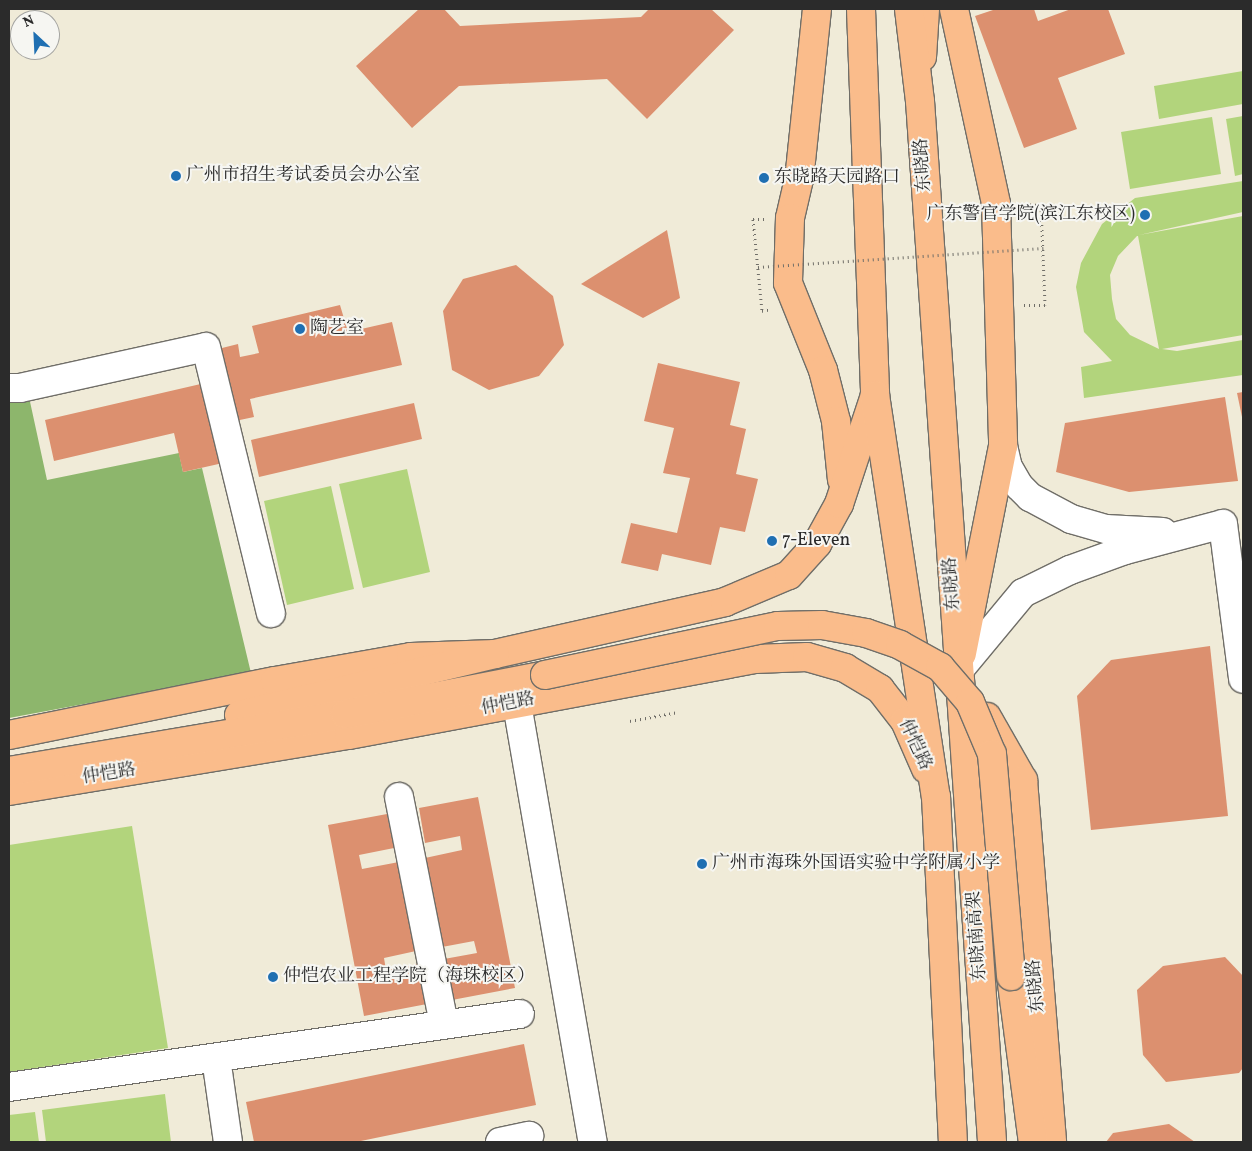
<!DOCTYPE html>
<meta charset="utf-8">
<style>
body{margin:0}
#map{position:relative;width:1252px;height:1151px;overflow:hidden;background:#f0ebd8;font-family:Vollkorn,"Noto Serif SC",serif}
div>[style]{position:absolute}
.green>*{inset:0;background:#b2d47c}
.forest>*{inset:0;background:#8db66c}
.building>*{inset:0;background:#dc906f}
.path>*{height:3px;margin-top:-1.5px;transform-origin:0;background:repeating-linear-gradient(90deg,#706e68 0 1px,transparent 0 5px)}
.roads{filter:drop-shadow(1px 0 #706e68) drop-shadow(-1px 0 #706e68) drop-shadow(0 1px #706e68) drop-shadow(0 -1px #706e68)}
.minor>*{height:28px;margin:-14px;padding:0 14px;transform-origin:14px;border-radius:14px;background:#fff}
.major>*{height:28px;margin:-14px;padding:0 14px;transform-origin:14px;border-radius:14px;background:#fabc8b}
.highway>*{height:28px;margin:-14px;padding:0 14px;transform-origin:14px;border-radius:14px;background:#fabc8b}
.path-bridge>*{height:3px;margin-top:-1.5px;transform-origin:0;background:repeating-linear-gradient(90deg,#706e68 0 1px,transparent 0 5px)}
.bridges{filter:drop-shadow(1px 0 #706e68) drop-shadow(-1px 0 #706e68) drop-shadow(0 1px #706e68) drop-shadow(0 -1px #706e68)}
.highway-bridge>*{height:28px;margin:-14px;padding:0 14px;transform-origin:14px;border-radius:14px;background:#fabc8b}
.dots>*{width:14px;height:14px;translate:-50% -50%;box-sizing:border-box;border:2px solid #f6f6f2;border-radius:50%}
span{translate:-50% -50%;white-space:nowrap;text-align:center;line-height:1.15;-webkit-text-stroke:4px #f6f6f2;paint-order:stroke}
.street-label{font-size:18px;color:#2b2b2b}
.poi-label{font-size:18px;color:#2b2b2b}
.left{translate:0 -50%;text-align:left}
.right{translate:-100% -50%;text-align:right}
.frame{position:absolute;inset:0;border:10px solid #2b2b2b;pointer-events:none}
.north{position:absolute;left:10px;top:10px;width:50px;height:50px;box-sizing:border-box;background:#f6f6f2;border:1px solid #a5a5a2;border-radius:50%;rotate:335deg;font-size:14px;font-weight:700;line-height:20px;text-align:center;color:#2b2b2b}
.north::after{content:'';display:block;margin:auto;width:18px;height:22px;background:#1f6fb2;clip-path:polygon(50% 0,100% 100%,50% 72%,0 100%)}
</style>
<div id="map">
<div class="green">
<div style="clip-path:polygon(1243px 71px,1243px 104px,1159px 119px,1154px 86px)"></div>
<div style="clip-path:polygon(1243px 116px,1243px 174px,1235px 176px,1226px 119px)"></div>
<div style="clip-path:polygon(1212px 117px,1221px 174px,1130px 189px,1121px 132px)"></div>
<div style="clip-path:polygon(evenodd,1243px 181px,1243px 212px,1139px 235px,1243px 216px,1243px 335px,1162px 349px,1177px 351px,1243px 340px,1243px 375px,1084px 398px,1081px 367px,1112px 361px,1084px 332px,1076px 287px,1081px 263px,1102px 224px,1135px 198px,1243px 181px,1137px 236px,1138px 236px,1159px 349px,1130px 335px,1116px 319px,1112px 299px,1110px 275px,1118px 256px,1137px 236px)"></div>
<div style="clip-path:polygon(407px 469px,430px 572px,363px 588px,339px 484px)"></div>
<div style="clip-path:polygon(331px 486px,354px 589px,287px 605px,264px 501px)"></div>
<div style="clip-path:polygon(132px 826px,168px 1048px,9px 1072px,9px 845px)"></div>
<div style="clip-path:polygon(165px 1094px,171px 1142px,46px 1142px,42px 1110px)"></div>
<div style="clip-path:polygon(35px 1112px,39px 1142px,9px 1142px,9px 1115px)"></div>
</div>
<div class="forest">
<div style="clip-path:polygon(9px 394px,29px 397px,47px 480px,179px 453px,183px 472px,202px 468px,251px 673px,9px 718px)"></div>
</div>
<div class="building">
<div style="clip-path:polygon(419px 9px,444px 9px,460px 26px,641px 17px,649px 9px,711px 9px,734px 30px,647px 119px,607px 79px,459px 86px,412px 128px,356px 66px)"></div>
<div style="clip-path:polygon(996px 9px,1034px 9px,1038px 21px,1071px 9px,1108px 9px,1125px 54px,1058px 78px,1077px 129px,1024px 148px,975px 16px)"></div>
<div style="clip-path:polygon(667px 230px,680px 298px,643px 318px,581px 284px)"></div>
<div style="clip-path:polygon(516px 265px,553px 296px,564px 345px,539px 376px,489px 390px,452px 370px,443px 311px,463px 279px)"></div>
<div style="clip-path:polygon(340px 305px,348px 332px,392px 322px,402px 365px,250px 399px,254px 417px,235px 421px,218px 349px,238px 344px,240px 357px,259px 353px,252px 326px)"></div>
<div style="clip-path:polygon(658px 363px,740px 382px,730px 425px,746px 429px,736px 474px,758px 479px,745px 532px,720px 527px,711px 565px,662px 554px,658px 571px,621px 563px,631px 523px,677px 533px,690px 478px,663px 473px,674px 428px,644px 421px)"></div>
<div style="clip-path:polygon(205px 383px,223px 463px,183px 472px,174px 433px,54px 461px,45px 420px)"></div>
<div style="clip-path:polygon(1243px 392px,1243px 417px,1242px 417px,1237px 393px)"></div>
<div style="clip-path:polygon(1225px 397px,1238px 481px,1129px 492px,1056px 472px,1065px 423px)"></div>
<div style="clip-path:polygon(414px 403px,422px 439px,259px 477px,251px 440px)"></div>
<div style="clip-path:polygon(1210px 646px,1228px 816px,1091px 830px,1077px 696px,1111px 660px)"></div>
<div style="clip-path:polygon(478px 797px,515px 988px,452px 1000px,444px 959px,477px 953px,474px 941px,442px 947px,425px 858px,462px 850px,460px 836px,425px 843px,419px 808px)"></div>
<div style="clip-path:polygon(387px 814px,394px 848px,359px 855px,362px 869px,399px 862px,416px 951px,384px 958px,386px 970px,419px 964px,427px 1004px,364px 1016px,328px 825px)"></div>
<div style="clip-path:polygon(1225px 957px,1243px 976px,1243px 1068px,1239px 1073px,1166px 1082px,1143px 1055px,1137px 990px,1163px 966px)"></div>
<div style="clip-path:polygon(524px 1044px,536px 1105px,356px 1142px,254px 1142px,246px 1102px)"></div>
<div style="clip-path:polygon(1169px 1124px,1195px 1142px,1106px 1142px,1113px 1133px)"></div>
</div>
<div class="path">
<div style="left:1020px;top:204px;width:21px;rotate:3deg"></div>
<div style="left:1041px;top:205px;width:100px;rotate:87.7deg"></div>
<div style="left:1045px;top:305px;width:22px;rotate:180deg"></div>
<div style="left:764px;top:219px;width:11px;rotate:180deg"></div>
<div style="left:753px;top:219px;width:92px;rotate:84.4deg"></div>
<div style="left:762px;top:311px;width:9px;rotate:-13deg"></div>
<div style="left:630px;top:721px;width:49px;rotate:-10.6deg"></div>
</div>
<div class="roads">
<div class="minor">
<div style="left:9px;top:388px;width:11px"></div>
<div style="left:20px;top:388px;width:190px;rotate:-12.4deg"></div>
<div style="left:206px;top:347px;width:274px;rotate:76.3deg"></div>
<div style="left:1003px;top:446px;width:22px;rotate:77deg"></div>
<div style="left:1008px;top:467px;width:22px;rotate:60deg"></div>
<div style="left:1019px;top:486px;width:16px;rotate:45deg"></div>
<div style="left:1030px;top:497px;width:47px;rotate:28.2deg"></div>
<div style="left:1071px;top:519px;width:36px;rotate:16deg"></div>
<div style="left:1106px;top:529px;width:57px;rotate:3deg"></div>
<div style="left:1223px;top:524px;width:156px;rotate:82.6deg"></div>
<div style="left:959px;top:670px;width:100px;rotate:-50.3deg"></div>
<div style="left:1023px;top:593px;width:52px;rotate:-26.1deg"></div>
<div style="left:1070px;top:570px;width:59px;rotate:-20deg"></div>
<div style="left:1125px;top:550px;width:101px;rotate:-14.9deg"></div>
<div style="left:517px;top:704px;width:445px;rotate:80.2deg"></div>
<div style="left:399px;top:797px;width:232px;rotate:78.8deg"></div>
<div style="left:216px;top:1058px;width:85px;rotate:81.9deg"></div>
<div style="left:9px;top:1087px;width:516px;rotate:-8.13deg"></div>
<div style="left:500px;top:1142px;width:30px;rotate:-12deg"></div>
</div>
<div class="major">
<div style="left:817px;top:9px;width:171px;rotate:96deg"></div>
<div style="left:799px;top:179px;width:40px;rotate:103deg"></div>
<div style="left:790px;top:218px;width:65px;rotate:91.8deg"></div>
<div style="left:788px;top:283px;width:94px;rotate:68.1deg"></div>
<div style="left:823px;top:370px;width:53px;rotate:75.7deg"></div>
<div style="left:836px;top:421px;width:59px;rotate:84.2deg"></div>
<div style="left:954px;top:9px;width:199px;rotate:77.8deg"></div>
<div style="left:996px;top:204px;width:242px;rotate:88.3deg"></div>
<div style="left:1003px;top:446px;width:212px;rotate:101.2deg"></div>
<div style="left:922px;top:57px;width:48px;rotate:-86.4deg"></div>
<div style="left:987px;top:717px;width:73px;rotate:60.3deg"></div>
<div style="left:1023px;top:780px;width:363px;rotate:85.4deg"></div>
<div style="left:9px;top:735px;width:271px;rotate:-11.5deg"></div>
<div style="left:275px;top:681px;width:138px;rotate:-10deg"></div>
<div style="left:411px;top:657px;width:84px;rotate:-2deg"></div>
<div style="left:495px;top:654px;width:236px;rotate:-12.7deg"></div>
<div style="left:725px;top:602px;width:69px;rotate:-22.9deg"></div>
<div style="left:789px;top:575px;width:42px;rotate:-47.9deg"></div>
<div style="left:817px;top:544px;width:46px;rotate:-61.2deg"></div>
<div style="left:839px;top:504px;width:115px;rotate:-71.7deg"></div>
<div style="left:9px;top:791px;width:345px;rotate:-9.4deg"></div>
<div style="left:349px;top:735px;width:413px;rotate:-10.6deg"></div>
<div style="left:755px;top:659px;width:52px;rotate:-2.2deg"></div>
<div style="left:807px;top:657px;width:40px;rotate:16deg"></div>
<div style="left:845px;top:668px;width:41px;rotate:31deg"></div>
<div style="left:880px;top:689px;width:41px;rotate:52deg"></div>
<div style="left:905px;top:721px;width:52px;rotate:66.4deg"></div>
</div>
<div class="highway">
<div style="left:861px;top:9px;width:386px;rotate:87.9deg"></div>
<div style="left:875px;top:395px;width:406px;rotate:81.4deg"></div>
<div style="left:936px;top:796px;width:346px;rotate:87.2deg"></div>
<div style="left:909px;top:9px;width:93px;rotate:83.2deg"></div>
<div style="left:920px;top:101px;width:1043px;rotate:86.04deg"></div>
<div style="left:239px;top:715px;width:263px;rotate:-13.4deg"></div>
<div style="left:9px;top:771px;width:341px;rotate:-9.6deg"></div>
<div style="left:345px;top:714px;width:204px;rotate:-11deg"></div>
<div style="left:1011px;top:976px;width:167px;rotate:82.5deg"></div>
</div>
</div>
<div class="path-bridge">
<div style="left:758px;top:267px;width:286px;rotate:-3.8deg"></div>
</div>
<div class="bridges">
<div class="highway-bridge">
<div style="left:545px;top:675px;width:238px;rotate:-11.9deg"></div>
<div style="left:778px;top:626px;width:44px;rotate:-1.3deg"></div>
<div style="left:822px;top:625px;width:45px;rotate:10.3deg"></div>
<div style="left:866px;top:633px;width:36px;rotate:19deg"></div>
<div style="left:900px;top:645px;width:46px;rotate:28.8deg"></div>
<div style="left:940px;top:667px;width:46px;rotate:49.4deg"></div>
<div style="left:970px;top:702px;width:56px;rotate:67.1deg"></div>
<div style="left:992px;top:754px;width:223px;rotate:85.1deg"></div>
</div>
</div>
<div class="dots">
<div style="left:176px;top:176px;background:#1f6fb2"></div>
<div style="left:764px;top:178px;background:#1f6fb2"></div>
<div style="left:1145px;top:215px;background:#1f6fb2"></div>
<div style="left:300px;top:329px;background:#1f6fb2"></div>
<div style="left:772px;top:541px;background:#1f6fb2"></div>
<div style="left:702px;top:864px;background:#1f6fb2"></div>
<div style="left:273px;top:977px;background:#1f6fb2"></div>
</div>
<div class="street-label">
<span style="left:924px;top:165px;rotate:-94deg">东晓路</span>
<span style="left:953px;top:584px;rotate:-94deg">东晓路</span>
<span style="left:508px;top:705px;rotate:-11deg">仲恺路</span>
<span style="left:914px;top:745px;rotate:65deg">仲恺路</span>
<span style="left:109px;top:775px;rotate:-9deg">仲恺路</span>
<span style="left:978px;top:936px;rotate:-94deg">东晓南高架</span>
<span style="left:1037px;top:986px;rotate:-95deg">东晓路</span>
</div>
<div class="poi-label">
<span class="left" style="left:186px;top:176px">广州市招生考试委员会办公室</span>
<span class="left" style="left:774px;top:178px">东晓路天园路口</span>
<span class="right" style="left:1135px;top:215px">广东警官学院(滨江东校区)</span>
<span class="left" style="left:310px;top:329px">陶艺室</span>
<span class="left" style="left:782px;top:541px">7-Eleven</span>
<span class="left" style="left:712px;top:864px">广州市海珠外国语实验中学附属小学</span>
<span class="left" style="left:283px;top:977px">仲恺农业工程学院（海珠校区）</span>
</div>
<div class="frame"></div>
<div class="north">N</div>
</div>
